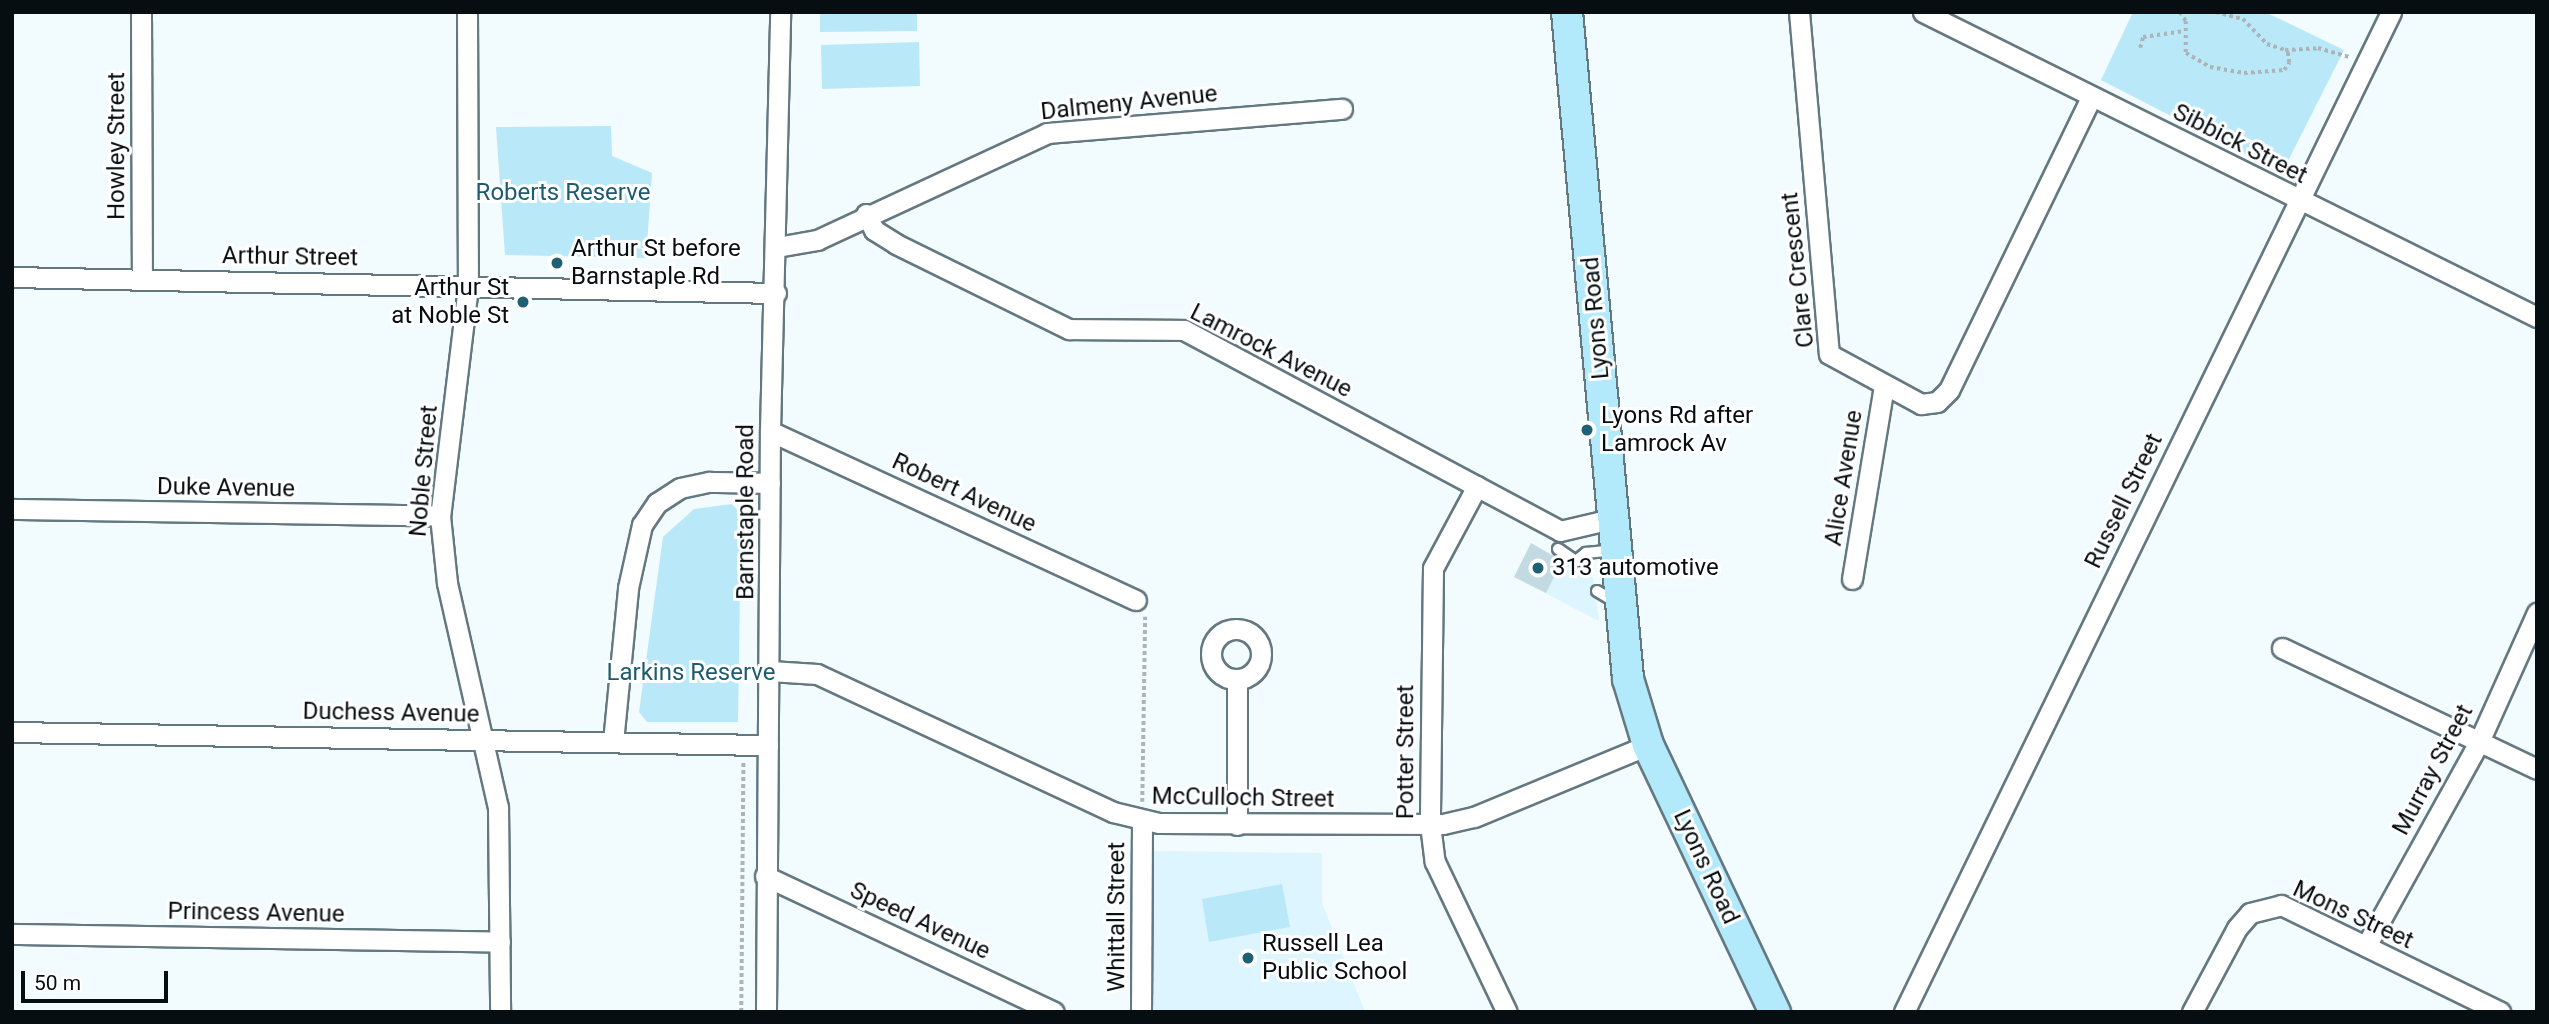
<!DOCTYPE html>
<style>
body{margin:0}
#map{position:relative;width:2549px;height:1024px;overflow:hidden;background:#f2fbfe;font-family:Roboto,sans-serif}
div>[style]{position:absolute}
.built>*{inset:0;background:#dcf5fe}
.green>*{inset:0;background:#b9e8f9}
.building>*{inset:0;background:#c4dae2}
.path>*{height:3.5px;margin-top:-1.75px;transform-origin:0;background:repeating-linear-gradient(90deg,#abb4b7 0 3.5px,transparent 0 7px)}
.roads{filter:drop-shadow(2px 0 #647880) drop-shadow(-2px 0 #647880) drop-shadow(0 2px #647880) drop-shadow(0 -2px #647880)}
.service>*{height:10px;margin:-5px;padding:0 5px;transform-origin:5px;border-radius:5px;background:#fff}
.minor>*{height:19px;margin:-9.5px;padding:0 9.5px;transform-origin:9.5px;border-radius:9.5px;background:#fff}
.minor>.ring{margin:-9.5px;padding:0;box-sizing:content-box;background:none;border:19px solid #fff;border-radius:50%}
.primary>*{height:30px;margin:-15px;padding:0 15px;transform-origin:15px;border-radius:15px;background:#b2e9fb}
.dots>*{width:19px;height:19px;translate:-50% -50%;box-sizing:border-box;border:4px solid #fff;border-radius:50%}
span{translate:-50% -50%;white-space:nowrap;text-align:center;line-height:1.15;-webkit-text-stroke:6px #fff;paint-order:stroke}
.street-label{font-size:24px;color:#070e11}
.park-label{font-size:24px;color:#1d5b6e}
.poi-label{font-size:24px;color:#070e11}
.left{translate:0 -50%;text-align:left}
.right{translate:-100% -50%;text-align:right}
.frame{position:absolute;inset:0;border:14px solid #070e11;pointer-events:none}
.scale{position:absolute;left:21px;top:971px;width:147px;height:32px;box-sizing:border-box;border:4px solid #070e11;border-top:0;padding-left:9px;font-size:21px;line-height:24px;white-space:nowrap;color:#070e11;-webkit-text-stroke:5px #fff;paint-order:stroke}
</style>
<div id="map">
<div class="built">
<div style="clip-path:polygon(1531px 543px,1593px 578px,1599px 621px,1514px 577px)"></div>
<div style="clip-path:polygon(1152px 851px,1322px 853px,1322px 903px,1365px 1012px,1153px 1012px)"></div>
</div>
<div class="green">
<div style="clip-path:polygon(820px 12px,917px 12px,917px 31px,820px 32px)"></div>
<div style="clip-path:polygon(2133px 12px,2265px 12px,2344px 50px,2282px 173px,2101px 80px)"></div>
<div style="clip-path:polygon(919px 42px,920px 86px,822px 89px,821px 45px)"></div>
<div style="clip-path:polygon(611px 126px,612px 156px,652px 173px,646px 258px,505px 255px,496px 127px)"></div>
<div style="clip-path:polygon(732px 504px,741px 514px,738px 722px,647px 722px,639px 712px,663px 537px,694px 509px)"></div>
<div style="clip-path:polygon(1282px 884px,1290px 927px,1209px 942px,1202px 899px)"></div>
</div>
<div class="building">
<div style="clip-path:polygon(1531px 543px,1562px 561px,1546px 593px,1514px 577px)"></div>
</div>
<div class="path">
<div style="left:2180px;top:12px;width:11px;rotate:56deg"></div>
<div style="left:2186px;top:21px;width:32px;rotate:90deg"></div>
<div style="left:2186px;top:53px;width:28px;rotate:30deg"></div>
<div style="left:2210px;top:67px;width:35px;rotate:10deg"></div>
<div style="left:2244px;top:73px;width:40px;rotate:-4.3deg"></div>
<div style="left:2284px;top:70px;width:9px;rotate:-54deg"></div>
<div style="left:2289px;top:63px;width:14px;rotate:-98deg"></div>
<div style="left:2216px;top:12px;width:28px;rotate:15deg"></div>
<div style="left:2243px;top:19px;width:35px;rotate:46deg"></div>
<div style="left:2267px;top:44px;width:19px;rotate:18deg"></div>
<div style="left:2285px;top:50px;width:33px;rotate:-3deg"></div>
<div style="left:2318px;top:48px;width:33px;rotate:16deg"></div>
<div style="left:2140px;top:48px;width:11px;rotate:-75deg"></div>
<div style="left:2143px;top:37px;width:42px;rotate:-8.1deg"></div>
<div style="left:1142px;top:802px;width:185px;rotate:-89.1deg"></div>
<div style="left:741px;top:1012px;width:250px;rotate:-89.5deg"></div>
</div>
<div class="roads">
<div class="service">
<div style="left:1558px;top:549px;width:22px;rotate:34deg"></div>
<div style="left:1576px;top:561px;width:13px;rotate:-39deg"></div>
<div style="left:1586px;top:553px;width:27px;rotate:-6deg"></div>
<div style="left:1597px;top:591px;width:21px;rotate:31deg"></div>
</div>
<div class="minor">
<div style="left:141px;top:12px;width:267px;rotate:89.8deg"></div>
<div style="left:467px;top:12px;width:274px;rotate:89.8deg"></div>
<div style="left:468px;top:286px;width:232px;rotate:96.9deg"></div>
<div style="left:440px;top:516px;width:67px;rotate:84deg"></div>
<div style="left:447px;top:583px;width:230px;rotate:77.2deg"></div>
<div style="left:498px;top:807px;width:205px;rotate:89.4deg"></div>
<div style="left:1799px;top:12px;width:343px;rotate:85deg"></div>
<div style="left:1829px;top:354px;width:105px;rotate:28.5deg"></div>
<div style="left:1921px;top:404px;width:16px;rotate:-7deg"></div>
<div style="left:1937px;top:402px;width:17px;rotate:-45deg"></div>
<div style="left:1949px;top:390px;width:326px;rotate:-64.1deg"></div>
<div style="left:1923px;top:12px;width:686px;rotate:26.42deg"></div>
<div style="left:866px;top:214px;width:18px;rotate:63deg"></div>
<div style="left:874px;top:230px;width:26px;rotate:32deg"></div>
<div style="left:896px;top:244px;width:193px;rotate:26.2deg"></div>
<div style="left:1069px;top:329px;width:115px;rotate:0.5deg"></div>
<div style="left:1184px;top:330px;width:426px;rotate:28.1deg"></div>
<div style="left:1560px;top:531px;width:57px;rotate:-13.3deg"></div>
<div style="left:777px;top:247px;width:41px;rotate:-9.9deg"></div>
<div style="left:817px;top:240px;width:254px;rotate:-24.9deg"></div>
<div style="left:1047px;top:133px;width:296px;rotate:-4.7deg"></div>
<div style="left:12px;top:277px;width:764px;rotate:1.2deg"></div>
<div style="left:770px;top:431px;width:403px;rotate:24.8deg"></div>
<div style="left:1477px;top:486px;width:93px;rotate:118.2deg"></div>
<div style="left:1433px;top:568px;width:256px;rotate:90.7deg"></div>
<div style="left:1430px;top:824px;width:38px;rotate:83deg"></div>
<div style="left:1435px;top:862px;width:166px;rotate:64.4deg"></div>
<div style="left:12px;top:509px;width:428px;rotate:0.9deg"></div>
<div style="left:1852px;top:579px;width:196px;rotate:-80.6deg"></div>
<div class="ring" style="left:1211px;top:629px;width:31px;height:31px"></div>
<div style="left:2282px;top:648px;width:282px;rotate:25.4deg"></div>
<div style="left:770px;top:671px;width:47px;rotate:3.7deg"></div>
<div style="left:817px;top:674px;width:327px;rotate:25deg"></div>
<div style="left:1113px;top:812px;width:47px;rotate:13.4deg"></div>
<div style="left:1159px;top:823px;width:284px;rotate:0.2deg"></div>
<div style="left:1443px;top:824px;width:32px;rotate:-13deg"></div>
<div style="left:1474px;top:817px;width:188px;rotate:-22.5deg"></div>
<div style="left:12px;top:732px;width:756px;rotate:0.99deg"></div>
<div style="left:613px;top:742px;width:155px;rotate:-84.4deg"></div>
<div style="left:628px;top:588px;width:65px;rotate:-77.5deg"></div>
<div style="left:642px;top:525px;width:27px;rotate:-56deg"></div>
<div style="left:657px;top:503px;width:27px;rotate:-33deg"></div>
<div style="left:680px;top:488px;width:30px;rotate:-12deg"></div>
<div style="left:709px;top:482px;width:61px;rotate:0.9deg"></div>
<div style="left:1237px;top:825px;width:146px;rotate:-90deg"></div>
<div style="left:765px;top:876px;width:319px;rotate:25.2deg"></div>
<div style="left:12px;top:934px;width:488px;rotate:0.9deg"></div>
<div style="left:2366px;top:946px;width:231px;rotate:-61deg"></div>
<div style="left:2478px;top:744px;width:144px;rotate:-65.8deg"></div>
<div style="left:766px;top:1012px;width:581px;rotate:-89.61deg"></div>
<div style="left:770px;top:431px;width:419px;rotate:-88.6deg"></div>
<div style="left:1141px;top:1012px;width:190px;rotate:-89.7deg"></div>
<div style="left:1904px;top:1012px;width:1112px;rotate:-64.03deg"></div>
<div style="left:2192px;top:1012px;width:95px;rotate:-61.8deg"></div>
<div style="left:2237px;top:928px;width:20px;rotate:-49deg"></div>
<div style="left:2250px;top:913px;width:32px;rotate:-14deg"></div>
<div style="left:2281px;top:905px;width:244px;rotate:26deg"></div>
</div>
<div class="primary">
<div style="left:1567px;top:12px;width:670px;rotate:84.77deg"></div>
<div style="left:1628px;top:679px;width:69px;rotate:73.1deg"></div>
<div style="left:1648px;top:745px;width:296px;rotate:64.6deg"></div>
</div>
</div>
<div class="dots">
<div style="left:557px;top:263px;background:#1e6074"></div>
<div style="left:523px;top:302px;background:#1e6074"></div>
<div style="left:1587px;top:430px;background:#1e6074"></div>
<div style="left:1538px;top:568px;background:#1e6074"></div>
<div style="left:1248px;top:958px;background:#1e6074"></div>
</div>
<div class="street-label">
<span style="left:1129px;top:103px;rotate:-6deg">Dalmeny Avenue</span>
<span style="left:2240px;top:144px;rotate:27deg">Sibbick Street</span>
<span style="left:117px;top:146px;rotate:-90deg">Howley Street</span>
<span style="left:290px;top:257px;rotate:1deg">Arthur Street</span>
<span style="left:1798px;top:270px;rotate:-96deg">Clare Crescent</span>
<span style="left:1596px;top:318px;rotate:-95deg">Lyons Road</span>
<span style="left:1271px;top:351px;rotate:27deg">Lamrock Avenue</span>
<span style="left:424px;top:471px;rotate:-85deg">Noble Street</span>
<span style="left:1844px;top:478px;rotate:-81deg">Alice Avenue</span>
<span style="left:226px;top:488px;rotate:1deg">Duke Avenue</span>
<span style="left:964px;top:493px;rotate:25deg">Robert Avenue</span>
<span style="left:2124px;top:501px;rotate:-64deg">Russell Street</span>
<span style="left:746px;top:512px;rotate:-90deg">Barnstaple Road</span>
<span style="left:391px;top:713px;rotate:1deg">Duchess Avenue</span>
<span style="left:1406px;top:752px;rotate:-90deg">Potter Street</span>
<span style="left:2433px;top:770px;rotate:-62deg">Murray Street</span>
<span style="left:1243px;top:798px;rotate:1deg">McCulloch Street</span>
<span style="left:1706px;top:867px;rotate:65deg">Lyons Road</span>
<span style="left:256px;top:913px;rotate:1deg">Princess Avenue</span>
<span style="left:2353px;top:915px;rotate:25deg">Mons Street</span>
<span style="left:1117px;top:917px;rotate:-90deg">Whittall Street</span>
<span style="left:920px;top:921px;rotate:25deg">Speed Avenue</span>
</div>
<div class="park-label">
<span style="left:563px;top:193px">Roberts Reserve</span>
<span style="left:691px;top:673px">Larkins Reserve</span>
</div>
<div class="poi-label">
<span class="left" style="left:571px;top:263px">Arthur St before<br>Barnstaple Rd</span>
<span class="right" style="left:509px;top:302px">Arthur St<br>at Noble St</span>
<span class="left" style="left:1601px;top:430px">Lyons Rd after<br>Lamrock Av</span>
<span class="left" style="left:1552px;top:568px">313 automotive</span>
<span class="left" style="left:1262px;top:958px">Russell Lea<br>Public School</span>
</div>
<div class="frame"></div>
<div class="scale">50 m</div>
</div>
